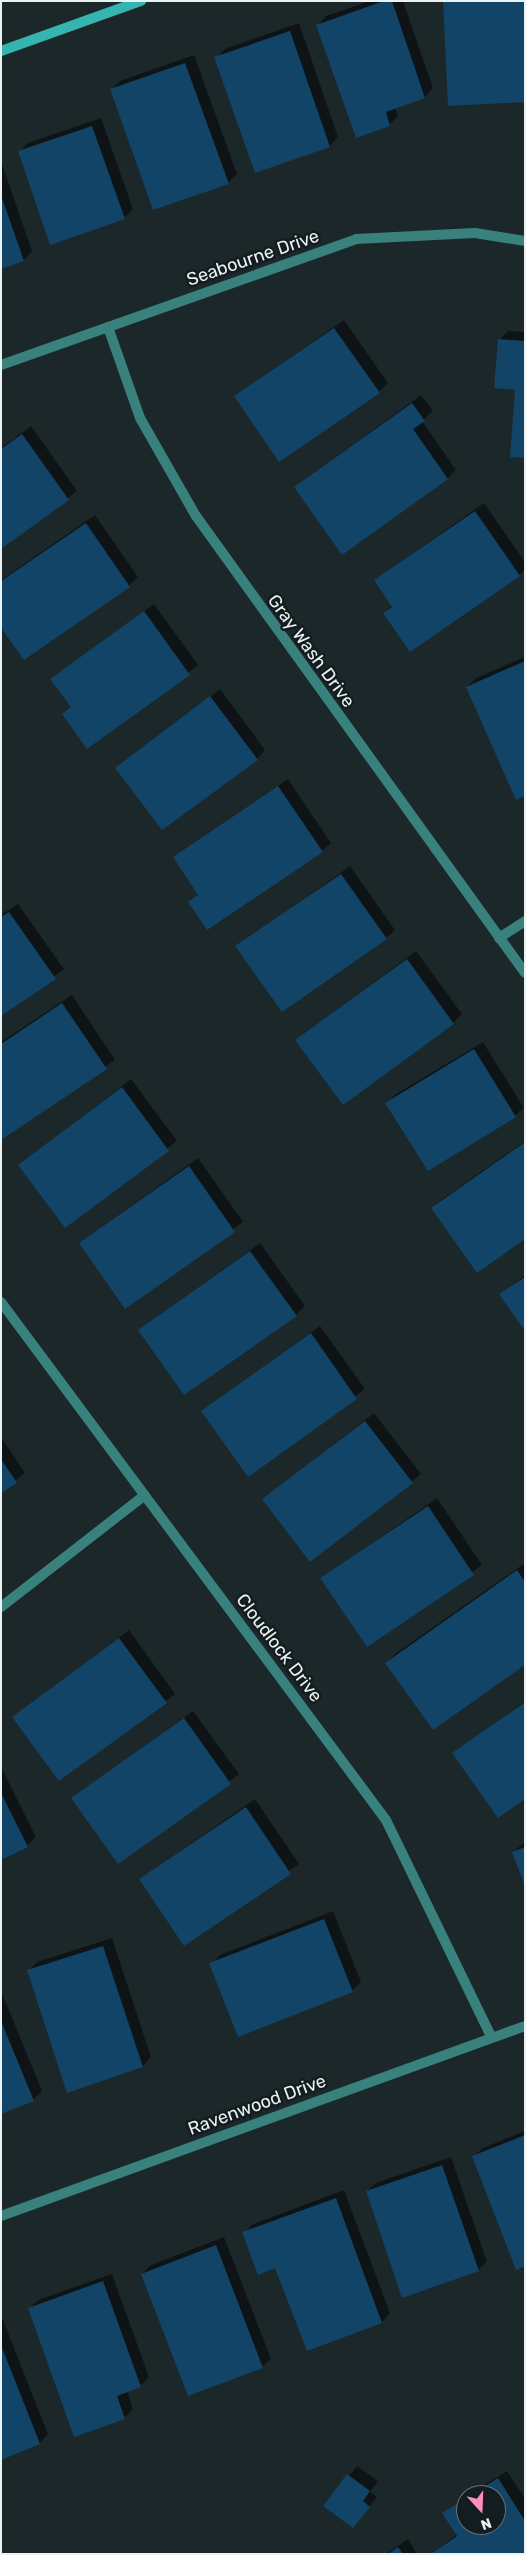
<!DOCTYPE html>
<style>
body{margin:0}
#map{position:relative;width:526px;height:2555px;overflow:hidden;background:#1c272a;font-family:Rubik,sans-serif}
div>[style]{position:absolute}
.shadow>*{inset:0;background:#0007}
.building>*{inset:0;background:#114467}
.street>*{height:10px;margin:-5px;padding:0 5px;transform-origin:5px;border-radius:5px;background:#39817c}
.secondary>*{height:10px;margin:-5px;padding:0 5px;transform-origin:5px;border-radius:5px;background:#35b5af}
span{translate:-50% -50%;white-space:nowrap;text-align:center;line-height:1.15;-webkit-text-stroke:5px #131d20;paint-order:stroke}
.street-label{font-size:18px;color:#ebf2f4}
.frame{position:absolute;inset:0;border:2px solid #ebf2f4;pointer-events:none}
.north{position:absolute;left:456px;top:2485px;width:50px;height:50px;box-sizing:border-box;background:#131d20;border:1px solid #697275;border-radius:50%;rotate:160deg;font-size:14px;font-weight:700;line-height:20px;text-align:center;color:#ebf2f4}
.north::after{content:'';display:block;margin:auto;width:18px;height:22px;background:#fd8ebf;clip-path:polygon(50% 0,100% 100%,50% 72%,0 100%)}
</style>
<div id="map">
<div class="shadow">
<div style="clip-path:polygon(370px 1px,403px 1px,433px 88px,425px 97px,395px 107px,398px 116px,389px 125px,318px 25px,326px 16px)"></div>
<div style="clip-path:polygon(299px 23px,338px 137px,330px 146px,255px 171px,216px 58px,225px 49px)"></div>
<div style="clip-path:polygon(194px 55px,237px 174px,228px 183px,111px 90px,120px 81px)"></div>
<div style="clip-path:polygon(101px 118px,133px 209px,124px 218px,19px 152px,28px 143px)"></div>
<div style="clip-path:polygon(1px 161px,32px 251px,24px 260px,1px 268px)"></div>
<div style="clip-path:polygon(344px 320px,388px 383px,379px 392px,236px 396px)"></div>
<div style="clip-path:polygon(508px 331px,525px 332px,525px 457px,517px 389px,499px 340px)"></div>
<div style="clip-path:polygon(421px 395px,433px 411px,422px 421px,456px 470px,448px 478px,295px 487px)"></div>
<div style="clip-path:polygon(31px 426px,77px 491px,1px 548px,1px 448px)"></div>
<div style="clip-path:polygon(484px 503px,525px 562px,525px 570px,519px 575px,384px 613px,393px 605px,375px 580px)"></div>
<div style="clip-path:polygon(95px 515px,138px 577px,129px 586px,1px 626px,1px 580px)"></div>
<div style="clip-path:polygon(154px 604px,198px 665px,87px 748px,72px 706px,52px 679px)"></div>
<div style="clip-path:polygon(525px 657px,525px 795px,467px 687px,476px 678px)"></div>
<div style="clip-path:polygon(220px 689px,265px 750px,257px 759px,116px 768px)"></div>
<div style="clip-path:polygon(288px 779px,331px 843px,322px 851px,190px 902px,199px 894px,174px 857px)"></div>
<div style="clip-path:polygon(350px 866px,395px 930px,386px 938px,237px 947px)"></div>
<div style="clip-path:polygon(18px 904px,64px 969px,1px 1015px,1px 915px)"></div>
<div style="clip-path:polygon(416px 951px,462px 1014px,453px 1023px,297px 1040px)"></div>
<div style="clip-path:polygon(72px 995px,115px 1060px,1px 1139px,1px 1042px)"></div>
<div style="clip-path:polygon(483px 1042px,524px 1108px,515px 1116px,387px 1103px,396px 1094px)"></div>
<div style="clip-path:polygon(131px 1079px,177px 1141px,66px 1226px,20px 1165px)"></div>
<div style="clip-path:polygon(525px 1141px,525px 1237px,432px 1209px,441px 1200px)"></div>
<div style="clip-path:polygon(198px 1158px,243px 1222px,125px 1307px,80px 1243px)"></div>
<div style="clip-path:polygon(260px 1243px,305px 1306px,296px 1315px,139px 1330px)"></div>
<div style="clip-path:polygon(525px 1275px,525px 1329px,501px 1294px)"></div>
<div style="clip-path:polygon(320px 1326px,365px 1389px,248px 1475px,202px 1412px)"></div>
<div style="clip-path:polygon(374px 1413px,421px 1474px,311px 1560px,264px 1499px)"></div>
<div style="clip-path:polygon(1px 1437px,25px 1473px,1px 1491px)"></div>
<div style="clip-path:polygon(437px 1498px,482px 1565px,367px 1646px,322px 1578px)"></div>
<div style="clip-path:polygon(525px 1563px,525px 1664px,387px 1663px,395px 1654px)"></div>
<div style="clip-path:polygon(129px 1630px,175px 1694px,60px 1780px,14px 1717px)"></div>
<div style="clip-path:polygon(525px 1701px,525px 1798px,453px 1754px)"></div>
<div style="clip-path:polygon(193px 1711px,239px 1774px,119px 1862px,73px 1798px)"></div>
<div style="clip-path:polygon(1px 1767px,36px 1837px,27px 1846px,1px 1858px)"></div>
<div style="clip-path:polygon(255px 1799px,299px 1864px,184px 1944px,140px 1879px)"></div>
<div style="clip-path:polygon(525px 1842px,525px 1882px,513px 1852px)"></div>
<div style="clip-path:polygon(333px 1911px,361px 1982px,352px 1991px,211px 1964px,220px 1955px)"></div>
<div style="clip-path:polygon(112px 1938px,151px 2057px,143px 2066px,68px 2091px,28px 1971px,37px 1962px)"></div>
<div style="clip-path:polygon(1px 1991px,42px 2091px,33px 2100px,1px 2113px)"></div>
<div style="clip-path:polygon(525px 2131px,525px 2265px,474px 2156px,483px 2148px)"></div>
<div style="clip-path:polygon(451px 2157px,487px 2262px,478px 2270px,367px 2191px,376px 2183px)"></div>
<div style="clip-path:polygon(344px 2190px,390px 2313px,382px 2322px,307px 2349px,276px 2266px,244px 2233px,253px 2224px)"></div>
<div style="clip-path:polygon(224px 2237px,271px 2359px,262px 2367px,142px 2274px,151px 2265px)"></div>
<div style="clip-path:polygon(112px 2274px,149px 2377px,140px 2386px,127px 2391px,133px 2409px,124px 2418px,29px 2309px,38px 2300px)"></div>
<div style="clip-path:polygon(1px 2315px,48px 2434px,40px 2443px,1px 2458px)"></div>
<div style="clip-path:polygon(357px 2466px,378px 2481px,370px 2492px,377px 2497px,353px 2526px,325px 2506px)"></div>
<div style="clip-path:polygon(507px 2471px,525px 2499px,525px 2554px,434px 2553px,457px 2534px,444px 2513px,466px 2496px,466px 2525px,496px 2525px,496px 2495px,468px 2495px)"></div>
<div style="clip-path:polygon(408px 2539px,417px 2554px,386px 2554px)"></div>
</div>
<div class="building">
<div style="clip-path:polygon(384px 1px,392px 1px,425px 98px,386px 112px,390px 126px,356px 138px,316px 25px)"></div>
<div style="clip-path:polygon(443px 1px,525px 1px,525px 102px,448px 106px)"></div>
<div style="clip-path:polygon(290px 31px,330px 147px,255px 173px,214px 57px)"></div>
<div style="clip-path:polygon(185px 63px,229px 184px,153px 210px,110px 89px)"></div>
<div style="clip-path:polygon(92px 126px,125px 219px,50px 245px,18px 151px)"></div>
<div style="clip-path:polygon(1px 195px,24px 261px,1px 269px)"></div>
<div style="clip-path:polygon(334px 328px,380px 393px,279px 462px,234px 396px)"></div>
<div style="clip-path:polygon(498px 339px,525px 341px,525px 458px,510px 457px,515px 390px,494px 388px)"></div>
<div style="clip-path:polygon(412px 403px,425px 421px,413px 429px,448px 479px,342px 555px,294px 487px)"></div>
<div style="clip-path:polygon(22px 434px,69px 500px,1px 549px,1px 449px)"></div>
<div style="clip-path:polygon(475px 511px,520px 576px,410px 652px,383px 613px,392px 607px,374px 580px)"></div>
<div style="clip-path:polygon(86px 523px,130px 587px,24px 660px,1px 628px,1px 581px)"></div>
<div style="clip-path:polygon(144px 611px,190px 675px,87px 749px,62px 714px,71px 707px,50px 679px)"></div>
<div style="clip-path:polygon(525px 661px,525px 796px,516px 800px,466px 687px)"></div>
<div style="clip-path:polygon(210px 696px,258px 760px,162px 830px,115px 768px)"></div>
<div style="clip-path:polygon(278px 786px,323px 852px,207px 930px,188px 902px,198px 895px,173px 857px)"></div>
<div style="clip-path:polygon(341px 874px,387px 939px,282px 1012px,235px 946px)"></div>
<div style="clip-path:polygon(9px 912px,56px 979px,1px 1016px,1px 917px)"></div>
<div style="clip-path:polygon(407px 959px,454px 1024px,343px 1105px,295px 1040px)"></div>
<div style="clip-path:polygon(62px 1003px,107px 1069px,1px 1140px,1px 1044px)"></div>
<div style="clip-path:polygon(474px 1049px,516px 1117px,428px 1171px,385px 1103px)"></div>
<div style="clip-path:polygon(122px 1087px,169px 1151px,65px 1228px,18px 1165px)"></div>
<div style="clip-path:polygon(525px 1142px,525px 1239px,477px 1273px,431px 1208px)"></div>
<div style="clip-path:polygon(189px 1166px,235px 1232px,125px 1309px,79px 1243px)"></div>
<div style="clip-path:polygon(250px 1251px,297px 1316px,184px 1395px,138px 1330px)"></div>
<div style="clip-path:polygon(525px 1277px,525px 1331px,499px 1294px)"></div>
<div style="clip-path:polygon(311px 1333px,357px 1399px,248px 1477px,201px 1411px)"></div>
<div style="clip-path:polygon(365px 1421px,413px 1483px,310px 1562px,262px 1499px)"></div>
<div style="clip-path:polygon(1px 1459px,17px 1483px,1px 1493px)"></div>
<div style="clip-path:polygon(428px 1506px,474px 1575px,367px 1647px,320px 1578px)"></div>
<div style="clip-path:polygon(517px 1570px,525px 1582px,525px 1665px,433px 1730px,385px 1663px)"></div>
<div style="clip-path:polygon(119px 1638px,167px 1703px,59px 1781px,12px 1717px)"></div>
<div style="clip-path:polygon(525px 1702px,525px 1799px,498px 1818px,452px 1753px)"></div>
<div style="clip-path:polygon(184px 1718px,231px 1784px,118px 1864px,71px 1798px)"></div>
<div style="clip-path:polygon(1px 1793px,28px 1847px,1px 1860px)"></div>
<div style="clip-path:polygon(246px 1807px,291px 1874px,184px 1946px,139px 1879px)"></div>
<div style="clip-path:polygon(525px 1847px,525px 1886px,512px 1852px)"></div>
<div style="clip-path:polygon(324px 1919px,353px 1992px,238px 2037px,209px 1963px)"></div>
<div style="clip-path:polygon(103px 1946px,143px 2067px,67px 2093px,27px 1970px)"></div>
<div style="clip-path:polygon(1px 2021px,34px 2101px,1px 2114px)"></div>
<div style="clip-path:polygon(525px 2135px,525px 2266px,516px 2270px,472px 2156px)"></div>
<div style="clip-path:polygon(442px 2165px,479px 2271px,402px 2298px,366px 2191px)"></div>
<div style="clip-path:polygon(336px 2198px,382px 2323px,307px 2351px,275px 2268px,258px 2275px,242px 2232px)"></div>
<div style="clip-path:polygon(216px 2245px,263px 2368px,188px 2396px,141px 2274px)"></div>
<div style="clip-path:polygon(103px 2281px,141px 2387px,117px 2396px,125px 2419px,74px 2437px,28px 2308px)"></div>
<div style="clip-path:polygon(1px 2345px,40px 2444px,1px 2460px)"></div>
<div style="clip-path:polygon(347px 2474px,370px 2491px,363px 2501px,370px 2507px,353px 2528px,323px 2506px)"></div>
<div style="clip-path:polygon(498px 2478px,525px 2521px,525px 2554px,431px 2554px,457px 2536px,442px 2513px,466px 2498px,466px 2525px,496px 2525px,496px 2495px,471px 2495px)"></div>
<div style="clip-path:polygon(398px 2547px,403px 2554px,388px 2554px)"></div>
</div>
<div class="street">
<div style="left:108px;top:327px;width:96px;rotate:70.6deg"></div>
<div style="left:140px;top:418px;width:113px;rotate:60.3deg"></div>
<div style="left:196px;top:516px;width:563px;rotate:54.25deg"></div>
<div style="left:1px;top:365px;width:377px;rotate:-19.5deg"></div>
<div style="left:356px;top:239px;width:119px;rotate:-2.9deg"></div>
<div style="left:475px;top:233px;width:51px;rotate:9.1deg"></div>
<div style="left:499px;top:938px;width:31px;rotate:-33deg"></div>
<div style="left:1px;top:1302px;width:645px;rotate:53.38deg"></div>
<div style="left:386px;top:1820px;width:242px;rotate:64.1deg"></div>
<div style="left:1px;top:1607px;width:182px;rotate:-37.9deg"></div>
<div style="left:1px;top:2216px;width:557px;rotate:-19.93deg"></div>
</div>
<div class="secondary">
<div style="left:1px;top:51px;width:149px;rotate:-19.7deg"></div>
</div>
<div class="street-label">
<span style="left:253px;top:258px;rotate:-19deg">Seabourne Drive</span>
<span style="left:311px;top:651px;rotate:54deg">Gray Wash Drive</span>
<span style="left:279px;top:1648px;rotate:53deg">Cloudlock Drive</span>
<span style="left:257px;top:2105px;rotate:-20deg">Ravenwood Drive</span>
</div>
<div class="frame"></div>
<div class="north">N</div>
</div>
